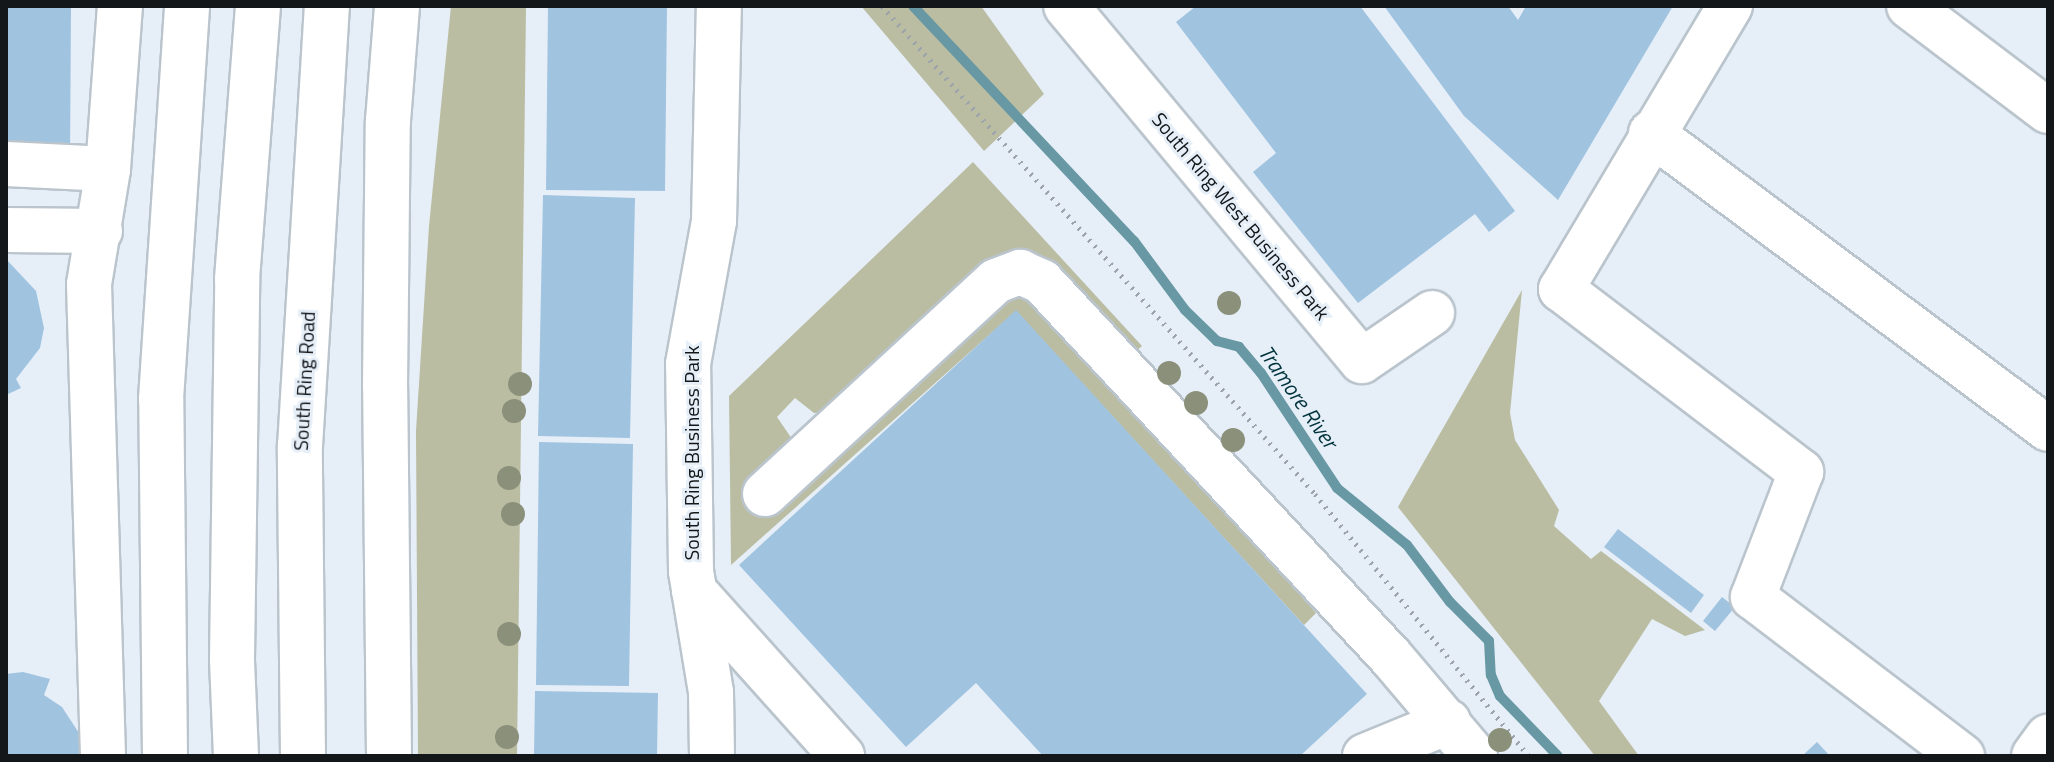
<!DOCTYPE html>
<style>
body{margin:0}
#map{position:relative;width:2054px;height:762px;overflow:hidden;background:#e6eff8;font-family:"Titillium Web",sans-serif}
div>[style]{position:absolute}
.green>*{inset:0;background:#babda2}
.stream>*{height:10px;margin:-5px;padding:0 5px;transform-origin:5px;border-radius:5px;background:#6798a4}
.building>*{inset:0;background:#a0c3e0}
.path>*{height:5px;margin-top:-2.5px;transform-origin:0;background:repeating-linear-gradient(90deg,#9ca3aa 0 2px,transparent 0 8px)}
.roads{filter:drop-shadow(2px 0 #bac4cc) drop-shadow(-2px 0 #bac4cc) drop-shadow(0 2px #bac4cc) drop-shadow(0 -2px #bac4cc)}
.minor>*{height:44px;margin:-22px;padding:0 22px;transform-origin:22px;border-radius:22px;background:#fff}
.highway>*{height:44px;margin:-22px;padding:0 22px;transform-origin:22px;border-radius:22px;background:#fff}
.trees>*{width:24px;height:24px;margin:-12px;border-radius:50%;background:#8b907a}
span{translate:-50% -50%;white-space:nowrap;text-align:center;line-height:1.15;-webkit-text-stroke:6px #e6eff8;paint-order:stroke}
.street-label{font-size:20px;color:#14171a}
.water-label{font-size:22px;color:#02343d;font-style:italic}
.frame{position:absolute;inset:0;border:8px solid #14171a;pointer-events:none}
</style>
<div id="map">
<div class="green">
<div style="clip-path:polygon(451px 6px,526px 6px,517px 756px,418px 756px,416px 431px,429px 226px)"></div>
<div style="clip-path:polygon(861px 6px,981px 6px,1044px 94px,984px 151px)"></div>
<div style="clip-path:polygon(973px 162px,1142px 346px,1128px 358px,1017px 266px,839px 410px,814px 413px,795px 398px,777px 417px,792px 439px,755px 501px,769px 516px,1006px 301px,1018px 295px,1033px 298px,1316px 613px,1304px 625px,1016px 311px,731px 565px,729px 396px)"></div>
<div style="clip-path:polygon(1522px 290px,1510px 413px,1515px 440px,1559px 510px,1554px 526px,1591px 559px,1601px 551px,1705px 630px,1685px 636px,1652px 619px,1599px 701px,1639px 756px,1595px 756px,1398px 507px)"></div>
</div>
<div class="stream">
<div style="left:913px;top:6px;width:323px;rotate:46.8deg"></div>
<div style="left:1134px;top:241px;width:86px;rotate:53.5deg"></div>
<div style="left:1185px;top:310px;width:45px;rotate:44.1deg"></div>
<div style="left:1217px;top:341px;width:23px;rotate:15deg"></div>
<div style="left:1239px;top:347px;width:34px;rotate:50deg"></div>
<div style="left:1261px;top:373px;width:138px;rotate:56.5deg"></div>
<div style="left:1337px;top:488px;width:90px;rotate:39.2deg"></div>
<div style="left:1407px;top:545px;width:71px;rotate:53deg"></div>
<div style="left:1450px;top:602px;width:55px;rotate:45deg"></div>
<div style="left:1489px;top:641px;width:34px;rotate:87deg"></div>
<div style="left:1491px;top:675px;width:23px;rotate:67deg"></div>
<div style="left:1500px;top:696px;width:83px;rotate:46deg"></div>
</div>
<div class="building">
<div style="clip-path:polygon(6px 6px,71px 6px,70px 159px,6px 159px)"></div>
<div style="clip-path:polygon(548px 6px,667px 6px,665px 191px,546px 190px)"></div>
<div style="clip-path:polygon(1196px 6px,1360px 6px,1515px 211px,1489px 232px,1475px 214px,1358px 303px,1253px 172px,1276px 153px,1176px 22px)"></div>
<div style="clip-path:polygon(1384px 6px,1508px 6px,1518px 20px,1526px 6px,1673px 6px,1558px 200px,1464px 116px)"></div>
<div style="clip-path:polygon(543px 195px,635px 198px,630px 438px,538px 436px)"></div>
<div style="clip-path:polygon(6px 259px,36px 291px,44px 328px,40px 348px,16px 379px,21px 388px,6px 395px)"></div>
<div style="clip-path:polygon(1016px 310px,1367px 694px,1300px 756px,1043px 756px,976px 683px,906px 747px,739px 565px)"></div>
<div style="clip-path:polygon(539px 442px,633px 444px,629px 686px,536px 685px)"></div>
<div style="clip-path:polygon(1618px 529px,1704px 595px,1691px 613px,1604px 547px)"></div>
<div style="clip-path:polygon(1722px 597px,1735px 607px,1715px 631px,1703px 621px)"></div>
<div style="clip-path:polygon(23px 672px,50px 679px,44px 695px,62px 707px,94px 756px,6px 756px,6px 674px)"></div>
<div style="clip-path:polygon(535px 691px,658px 693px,657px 756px,534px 756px)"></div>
<div style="clip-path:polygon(1817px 742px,1830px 756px,1802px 756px)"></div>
</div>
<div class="path">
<div style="left:882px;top:6px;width:652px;rotate:48.42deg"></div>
<div style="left:1315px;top:494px;width:338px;rotate:50.8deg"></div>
</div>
<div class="roads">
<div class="minor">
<div style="left:1066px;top:6px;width:462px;rotate:50.2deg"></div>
<div style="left:1362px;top:361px;width:85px;rotate:-34.4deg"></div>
<div style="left:1730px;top:6px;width:330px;rotate:120.8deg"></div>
<div style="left:1561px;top:289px;width:302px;rotate:37.3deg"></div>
<div style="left:1801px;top:472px;width:134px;rotate:111deg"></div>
<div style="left:1753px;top:597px;width:263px;rotate:37.3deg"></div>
<div style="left:1909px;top:6px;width:174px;rotate:37.1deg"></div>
<div style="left:1651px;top:133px;width:495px;rotate:36.7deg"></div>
<div style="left:6px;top:164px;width:102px;rotate:2.8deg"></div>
<div style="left:6px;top:230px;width:94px;rotate:0.6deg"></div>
<div style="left:765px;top:494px;width:314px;rotate:-42.7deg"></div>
<div style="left:996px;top:281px;width:26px;rotate:-21deg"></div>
<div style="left:1020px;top:272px;width:24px;rotate:24deg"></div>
<div style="left:1042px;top:282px;width:512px;rotate:47.06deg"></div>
<div style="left:1391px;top:657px;width:130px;rotate:49.7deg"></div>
<div style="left:694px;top:591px;width:222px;rotate:48.1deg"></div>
<div style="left:103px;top:756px;width:472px;rotate:-91.7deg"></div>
<div style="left:89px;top:284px;width:117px;rotate:-80.6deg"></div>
<div style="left:108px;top:169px;width:163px;rotate:-85.8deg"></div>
<div style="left:712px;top:756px;width:64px;rotate:-90.9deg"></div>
<div style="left:711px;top:692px;width:123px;rotate:-99.4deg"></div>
<div style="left:691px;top:571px;width:207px;rotate:-90.8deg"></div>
<div style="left:688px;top:364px;width:145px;rotate:-79.7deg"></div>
<div style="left:714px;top:221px;width:215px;rotate:-88.7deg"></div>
<div style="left:1365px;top:756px;width:90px;rotate:-22.3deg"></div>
<div style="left:2034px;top:756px;width:24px;rotate:-54deg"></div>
</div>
<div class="highway">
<div style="left:165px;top:756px;width:357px;rotate:-90.6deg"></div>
<div style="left:161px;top:399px;width:394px;rotate:-86.2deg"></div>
<div style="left:236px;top:756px;width:97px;rotate:-92.4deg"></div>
<div style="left:232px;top:659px;width:380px;rotate:-89.2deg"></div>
<div style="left:237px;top:279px;width:274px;rotate:-85.6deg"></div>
<div style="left:303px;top:756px;width:310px;rotate:-90.6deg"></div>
<div style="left:300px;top:446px;width:441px;rotate:-86.5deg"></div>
<div style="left:389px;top:756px;width:370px;rotate:-90.6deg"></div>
<div style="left:385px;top:386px;width:265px;rotate:-89.4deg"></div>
<div style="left:388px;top:121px;width:115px;rotate:-85.5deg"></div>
</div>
</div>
<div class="trees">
<div style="left:1229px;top:303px"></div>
<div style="left:1169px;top:373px"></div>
<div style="left:520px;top:384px"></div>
<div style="left:1196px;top:403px"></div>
<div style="left:514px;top:411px"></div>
<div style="left:1233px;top:440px"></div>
<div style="left:509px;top:478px"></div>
<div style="left:513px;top:514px"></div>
<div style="left:509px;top:634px"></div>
<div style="left:507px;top:737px"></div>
<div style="left:1500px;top:740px"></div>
</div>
<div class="street-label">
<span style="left:1241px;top:216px;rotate:50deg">South Ring West Business Park</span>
<span style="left:304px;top:381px;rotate:-87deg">South Ring Road</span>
<span style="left:691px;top:453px;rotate:-90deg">South Ring Business Park</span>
</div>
<div class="water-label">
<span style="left:1298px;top:397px;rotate:55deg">Tramore River</span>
</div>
<div class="frame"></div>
</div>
